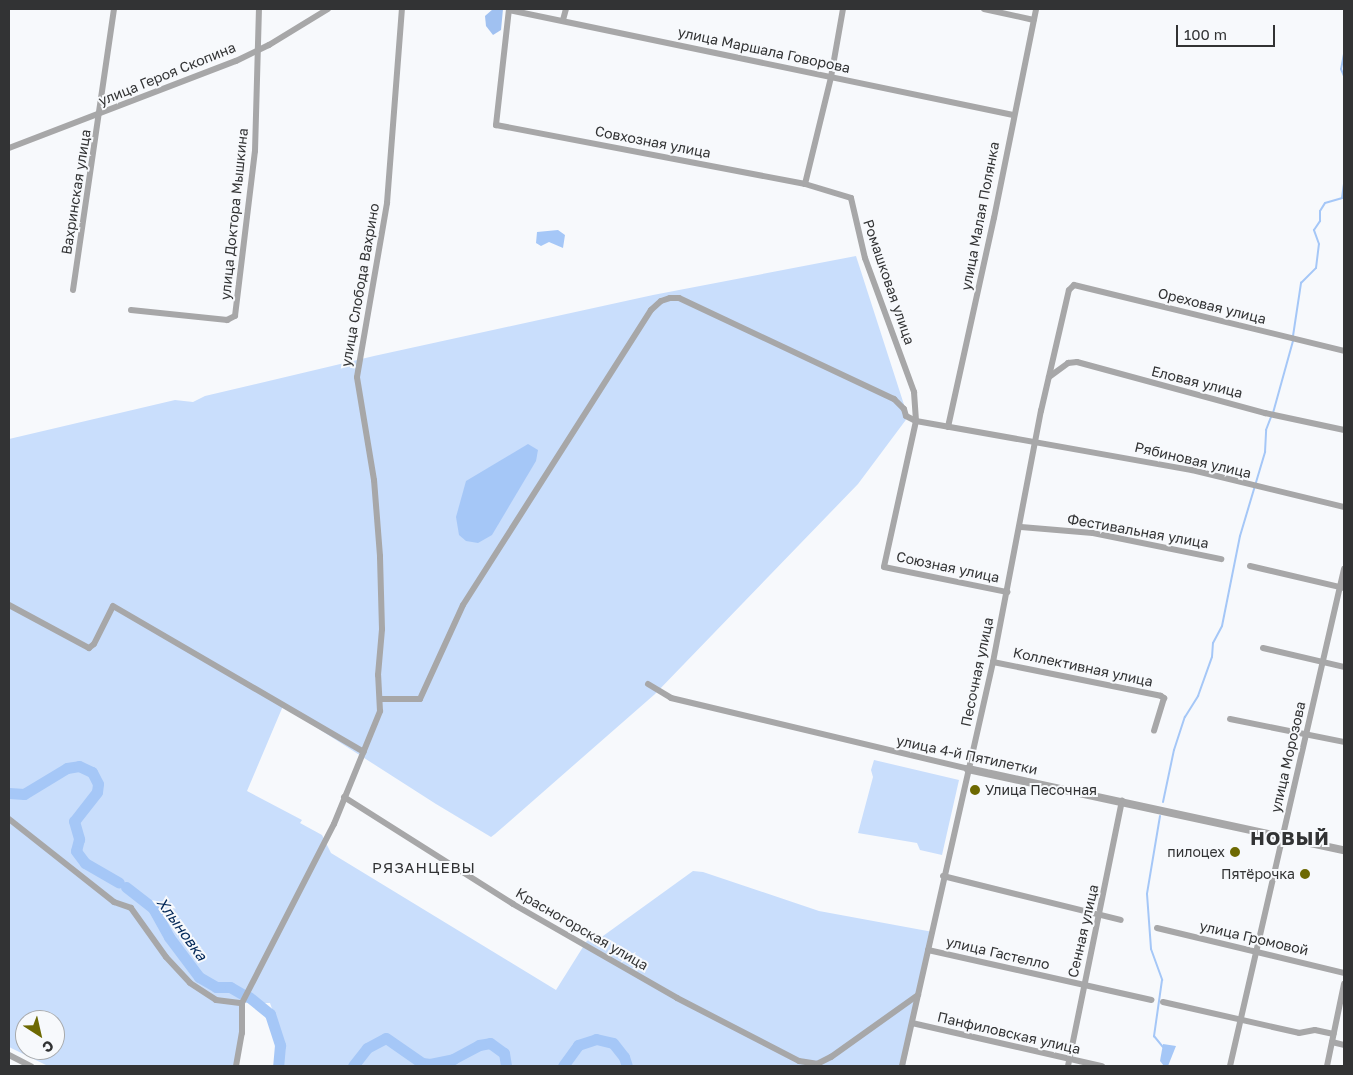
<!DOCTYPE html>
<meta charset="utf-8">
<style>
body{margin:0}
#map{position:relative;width:1353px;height:1075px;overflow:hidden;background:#f7f9fc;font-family:"Golos Text",sans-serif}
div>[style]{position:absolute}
.green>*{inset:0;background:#c9defc}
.forest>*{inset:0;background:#a0c1f1}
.water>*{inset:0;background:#a5c7f7}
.stream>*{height:2px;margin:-1px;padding:0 1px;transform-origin:1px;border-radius:1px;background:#a5c7f7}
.river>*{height:11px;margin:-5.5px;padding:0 5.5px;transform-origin:5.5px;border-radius:5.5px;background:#a5c7f7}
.minor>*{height:6px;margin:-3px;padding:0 3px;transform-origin:3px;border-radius:3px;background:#a7a7a8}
.tertiary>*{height:8px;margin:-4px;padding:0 4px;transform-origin:4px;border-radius:4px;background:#a7a7a8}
.dots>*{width:14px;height:14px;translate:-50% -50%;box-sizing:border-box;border:2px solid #f7f9fc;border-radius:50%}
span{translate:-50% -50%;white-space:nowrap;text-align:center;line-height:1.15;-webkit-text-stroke:4px #f7f9fc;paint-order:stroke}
.street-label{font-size:14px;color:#323334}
.poi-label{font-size:14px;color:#323334}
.left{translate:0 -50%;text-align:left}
.right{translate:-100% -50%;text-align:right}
.neighbourhood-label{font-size:15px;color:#323334;letter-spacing:1px}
.water-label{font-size:15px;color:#032858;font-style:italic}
.district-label{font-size:19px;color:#323334;font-weight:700;letter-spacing:1px}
.frame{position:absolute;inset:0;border:10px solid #323334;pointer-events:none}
.north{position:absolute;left:15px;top:1010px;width:50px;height:50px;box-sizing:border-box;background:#f7f9fc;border:1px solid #a8aaac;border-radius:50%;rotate:145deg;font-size:14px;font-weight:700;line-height:20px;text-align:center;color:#323334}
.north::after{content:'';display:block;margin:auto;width:18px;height:22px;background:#6d6902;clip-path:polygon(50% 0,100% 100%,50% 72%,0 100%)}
.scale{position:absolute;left:1176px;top:25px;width:99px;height:22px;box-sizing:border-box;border:2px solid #323334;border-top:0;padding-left:6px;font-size:15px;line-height:18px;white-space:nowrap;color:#323334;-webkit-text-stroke:4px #f7f9fc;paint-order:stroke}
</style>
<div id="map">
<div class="green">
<div style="clip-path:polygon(evenodd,856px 256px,908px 417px,858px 484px,655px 694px,495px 834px,491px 837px,436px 804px,283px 706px,247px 791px,302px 820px,300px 823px,322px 835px,331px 853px,556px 990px,588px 939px,603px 936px,693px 871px,703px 872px,819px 911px,933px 932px,905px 1066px,281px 1066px,280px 1032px,270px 1003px,242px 1003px,243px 1022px,234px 1066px,48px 1066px,9px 1047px,9px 439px,175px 400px,193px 402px,205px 396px,374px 356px,653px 295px,856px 256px,25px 1020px,55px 1020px,55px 1050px,25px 1050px,25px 1020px)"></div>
<div style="clip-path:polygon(874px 760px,959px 780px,942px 855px,920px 850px,917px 843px,858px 833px,873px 777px,871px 770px)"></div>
</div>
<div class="forest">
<div style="clip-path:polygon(493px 9px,503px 9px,501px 30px,493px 35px,486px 26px,485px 16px)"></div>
</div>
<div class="water">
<div style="clip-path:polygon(558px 230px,565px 235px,563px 248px,549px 242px,541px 246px,536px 243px,537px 232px)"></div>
<div style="clip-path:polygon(528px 444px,538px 450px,536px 461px,492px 535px,478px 543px,466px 541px,459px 535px,456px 517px,466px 481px)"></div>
<div style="clip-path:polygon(1163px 1044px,1176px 1046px,1168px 1066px,1164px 1066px,1160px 1061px)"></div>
</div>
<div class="stream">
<div style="left:1344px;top:54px;width:15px;rotate:101deg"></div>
<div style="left:1341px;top:69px;width:8px;rotate:67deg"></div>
<div style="left:1293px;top:336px;width:54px;rotate:-81.4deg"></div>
<div style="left:1301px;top:283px;width:21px;rotate:-45deg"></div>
<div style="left:1316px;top:268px;width:24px;rotate:-83deg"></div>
<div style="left:1319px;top:244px;width:15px;rotate:-110deg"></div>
<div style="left:1314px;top:230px;width:11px;rotate:-56deg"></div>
<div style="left:1320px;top:221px;width:10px;rotate:-90deg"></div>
<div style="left:1320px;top:211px;width:9px;rotate:-58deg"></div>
<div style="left:1325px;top:203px;width:18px;rotate:-16deg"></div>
<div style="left:1342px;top:198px;width:15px;rotate:-82deg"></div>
<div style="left:1273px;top:413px;width:75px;rotate:-74.5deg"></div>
<div style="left:1163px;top:802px;width:53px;rotate:-78.1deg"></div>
<div style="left:1174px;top:750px;width:35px;rotate:-72deg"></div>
<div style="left:1185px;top:717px;width:25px;rotate:-58deg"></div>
<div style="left:1198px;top:696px;width:41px;rotate:-70.3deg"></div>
<div style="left:1212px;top:657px;width:14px;rotate:-86deg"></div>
<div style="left:1213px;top:643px;width:19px;rotate:-62deg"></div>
<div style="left:1222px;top:626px;width:92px;rotate:-78.7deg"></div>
<div style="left:1240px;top:536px;width:88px;rotate:-73.4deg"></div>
<div style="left:1265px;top:452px;width:22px;rotate:-87deg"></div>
<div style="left:1266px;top:430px;width:14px;rotate:-69deg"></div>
<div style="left:1160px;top:816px;width:79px;rotate:99.5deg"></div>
<div style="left:1147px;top:894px;width:55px;rotate:85.8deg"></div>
<div style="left:1151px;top:949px;width:33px;rotate:70deg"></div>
<div style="left:1162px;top:980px;width:57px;rotate:98.1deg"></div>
<div style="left:1154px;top:1036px;width:14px;rotate:51deg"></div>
</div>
<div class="river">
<div style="left:9px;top:793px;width:15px;rotate:4deg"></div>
<div style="left:24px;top:794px;width:50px;rotate:-31.2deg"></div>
<div style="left:67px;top:768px;width:12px;rotate:-9deg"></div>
<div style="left:79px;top:766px;width:14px;rotate:25deg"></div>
<div style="left:92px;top:772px;width:13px;rotate:63deg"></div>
<div style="left:98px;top:784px;width:8px;rotate:97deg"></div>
<div style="left:97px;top:792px;width:37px;rotate:128deg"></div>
<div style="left:74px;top:821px;width:19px;rotate:74deg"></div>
<div style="left:79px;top:839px;width:12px;rotate:104deg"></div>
<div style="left:76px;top:851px;width:15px;rotate:53deg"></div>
<div style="left:85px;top:863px;width:39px;rotate:30deg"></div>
<div style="left:126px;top:887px;width:34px;rotate:38deg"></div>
<div style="left:153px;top:908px;width:33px;rotate:61deg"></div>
<div style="left:169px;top:937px;width:50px;rotate:53.1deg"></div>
<div style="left:199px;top:977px;width:20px;rotate:30deg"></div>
<div style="left:216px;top:987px;width:14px"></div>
<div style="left:230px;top:987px;width:14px;rotate:30deg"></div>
<div style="left:249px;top:997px;width:27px;rotate:39deg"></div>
<div style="left:270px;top:1014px;width:33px;rotate:72deg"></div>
<div style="left:280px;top:1045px;width:21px;rotate:95deg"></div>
<div style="left:353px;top:1066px;width:23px;rotate:-52deg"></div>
<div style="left:367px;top:1048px;width:21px;rotate:-28deg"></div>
<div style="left:386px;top:1038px;width:44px;rotate:34.8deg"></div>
<div style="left:422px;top:1063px;width:8px;rotate:7deg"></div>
<div style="left:430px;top:1064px;width:24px;rotate:-12deg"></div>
<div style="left:453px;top:1059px;width:30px;rotate:-28deg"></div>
<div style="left:479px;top:1045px;width:11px;rotate:-10deg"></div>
<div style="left:490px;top:1043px;width:17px;rotate:36deg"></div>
<div style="left:504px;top:1053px;width:13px;rotate:81deg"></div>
<div style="left:563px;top:1066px;width:26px;rotate:-54deg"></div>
<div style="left:578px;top:1045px;width:19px;rotate:-18deg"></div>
<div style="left:596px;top:1039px;width:17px;rotate:13deg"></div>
<div style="left:613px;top:1043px;width:18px;rotate:52deg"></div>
<div style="left:624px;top:1057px;width:9px;rotate:72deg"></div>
</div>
<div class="minor">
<div style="left:509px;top:9px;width:117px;rotate:96.4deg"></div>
<div style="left:496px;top:125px;width:315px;rotate:10.8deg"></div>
<div style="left:805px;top:184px;width:48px;rotate:16.9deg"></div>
<div style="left:851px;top:198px;width:62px;rotate:76.9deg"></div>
<div style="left:865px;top:258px;width:143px;rotate:69.9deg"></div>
<div style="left:914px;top:392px;width:29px;rotate:86deg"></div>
<div style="left:916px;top:421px;width:149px;rotate:102.4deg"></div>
<div style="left:884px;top:567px;width:126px;rotate:11.5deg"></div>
<div style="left:984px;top:9px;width:51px;rotate:12.4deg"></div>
<div style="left:509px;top:10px;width:515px;rotate:11.77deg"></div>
<div style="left:563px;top:20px;width:11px;rotate:-75deg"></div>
<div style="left:9px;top:148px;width:243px;rotate:-21deg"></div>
<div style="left:236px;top:61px;width:37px;rotate:-26deg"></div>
<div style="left:269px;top:45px;width:69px;rotate:-31.4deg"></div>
<div style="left:805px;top:184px;width:110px;rotate:-76.3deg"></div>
<div style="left:831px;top:77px;width:69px;rotate:-80deg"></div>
<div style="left:73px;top:290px;width:284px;rotate:-81.7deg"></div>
<div style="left:131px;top:310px;width:97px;rotate:5.9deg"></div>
<div style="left:227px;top:320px;width:9px;rotate:-27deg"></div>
<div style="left:235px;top:316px;width:166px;rotate:-83.1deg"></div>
<div style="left:255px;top:151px;width:142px;rotate:-88.4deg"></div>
<div style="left:1049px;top:377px;width:24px;rotate:-36deg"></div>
<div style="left:1068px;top:363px;width:9px;rotate:-6deg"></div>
<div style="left:1077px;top:362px;width:195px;rotate:15.2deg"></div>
<div style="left:1265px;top:413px;width:81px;rotate:12.1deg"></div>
<div style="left:948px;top:427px;width:214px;rotate:-77.6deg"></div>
<div style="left:994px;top:218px;width:213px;rotate:-78.6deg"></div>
<div style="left:1021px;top:527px;width:72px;rotate:4.8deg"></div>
<div style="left:1093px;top:533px;width:131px;rotate:11.5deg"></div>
<div style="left:1250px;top:566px;width:97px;rotate:13.2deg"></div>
<div style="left:9px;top:605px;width:91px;rotate:28.3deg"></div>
<div style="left:89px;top:648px;width:6px;rotate:-39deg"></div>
<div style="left:94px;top:644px;width:42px;rotate:-63.4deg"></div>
<div style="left:113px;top:606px;width:290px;rotate:30.2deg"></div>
<div style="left:1263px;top:648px;width:83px;rotate:13.2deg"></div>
<div style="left:993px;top:662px;width:171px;rotate:11.4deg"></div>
<div style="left:1161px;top:696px;width:4px;rotate:34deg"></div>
<div style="left:1164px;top:698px;width:34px;rotate:107deg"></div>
<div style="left:648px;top:684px;width:27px;rotate:31deg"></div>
<div style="left:671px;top:698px;width:305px;rotate:13.4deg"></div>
<div style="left:380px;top:699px;width:40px"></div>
<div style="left:420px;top:699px;width:103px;rotate:-65.4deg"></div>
<div style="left:463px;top:605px;width:350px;rotate:-57.5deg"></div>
<div style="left:651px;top:310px;width:13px;rotate:-42deg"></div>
<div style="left:661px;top:301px;width:9px;rotate:-18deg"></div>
<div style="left:670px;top:298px;width:9px"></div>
<div style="left:679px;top:298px;width:238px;rotate:25.2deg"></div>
<div style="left:894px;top:399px;width:14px;rotate:45deg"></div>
<div style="left:904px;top:409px;width:7px;rotate:74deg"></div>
<div style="left:906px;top:416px;width:11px;rotate:27deg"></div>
<div style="left:916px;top:421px;width:280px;rotate:10.1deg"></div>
<div style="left:1192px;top:470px;width:156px;rotate:13.7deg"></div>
<div style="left:1230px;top:719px;width:116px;rotate:11.4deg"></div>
<div style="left:344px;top:797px;width:200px;rotate:32.3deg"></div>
<div style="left:513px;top:904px;width:189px;rotate:29.8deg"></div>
<div style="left:677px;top:998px;width:137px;rotate:27.3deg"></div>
<div style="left:799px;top:1061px;width:18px;rotate:9deg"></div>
<div style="left:817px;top:1064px;width:16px;rotate:-27deg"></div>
<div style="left:831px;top:1057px;width:107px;rotate:-35.5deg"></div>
<div style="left:9px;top:819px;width:134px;rotate:38.3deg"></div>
<div style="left:114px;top:902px;width:18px;rotate:19deg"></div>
<div style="left:131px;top:908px;width:60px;rotate:54.5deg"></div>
<div style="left:166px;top:957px;width:35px;rotate:47deg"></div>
<div style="left:190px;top:983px;width:31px;rotate:33deg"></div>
<div style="left:216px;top:1000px;width:26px;rotate:7deg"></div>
<div style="left:943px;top:876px;width:183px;rotate:13.9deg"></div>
<div style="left:1157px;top:928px;width:192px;rotate:13.5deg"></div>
<div style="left:928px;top:950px;width:229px;rotate:12.6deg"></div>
<div style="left:1163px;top:1002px;width:139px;rotate:12.8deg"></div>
<div style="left:1299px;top:1033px;width:16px;rotate:-11deg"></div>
<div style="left:1315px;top:1030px;width:19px;rotate:12deg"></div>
<div style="left:912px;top:1023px;width:195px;rotate:12.8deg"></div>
<div style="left:1332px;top:1042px;width:12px;rotate:14deg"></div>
<div style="left:9px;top:1055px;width:25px;rotate:27deg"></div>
<div style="left:236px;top:1066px;width:34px;rotate:-80deg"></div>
<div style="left:242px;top:1033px;width:30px;rotate:-90deg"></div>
<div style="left:242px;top:1003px;width:201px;rotate:-62.8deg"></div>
<div style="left:334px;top:824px;width:122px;rotate:-67.8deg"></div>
<div style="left:380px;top:711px;width:36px;rotate:-93deg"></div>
<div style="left:378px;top:675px;width:46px;rotate:-85deg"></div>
<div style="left:382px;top:629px;width:73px;rotate:-91.6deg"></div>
<div style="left:380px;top:556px;width:76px;rotate:-94.5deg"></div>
<div style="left:374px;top:480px;width:104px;rotate:-99.4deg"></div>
<div style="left:357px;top:377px;width:177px;rotate:-80.2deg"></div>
<div style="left:387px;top:203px;width:195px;rotate:-85.6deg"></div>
<div style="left:902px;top:1066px;width:414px;rotate:-77.3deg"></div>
<div style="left:993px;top:662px;width:256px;rotate:-79.2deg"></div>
<div style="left:1041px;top:411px;width:124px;rotate:-77deg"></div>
<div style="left:1069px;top:290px;width:7px;rotate:-45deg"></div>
<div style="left:1074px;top:285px;width:278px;rotate:13.7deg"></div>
<div style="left:1068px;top:1066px;width:271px;rotate:-78.5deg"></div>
<div style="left:1230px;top:1066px;width:510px;rotate:-77.08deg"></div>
<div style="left:1327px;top:1066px;width:84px;rotate:-78.3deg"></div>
</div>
<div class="tertiary">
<div style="left:968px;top:769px;width:385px;rotate:12.2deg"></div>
</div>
<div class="dots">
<div style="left:975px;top:790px;background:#6d6902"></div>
<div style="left:1235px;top:852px;background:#6d6902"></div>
<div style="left:1305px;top:874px;background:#6d6902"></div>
</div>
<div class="street-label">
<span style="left:764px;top:50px;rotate:12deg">улица Маршала Говорова</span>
<span style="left:167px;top:74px;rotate:-22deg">улица Героя Скопина</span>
<span style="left:653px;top:142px;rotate:11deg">Совхозная улица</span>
<span style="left:76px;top:192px;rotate:-81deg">Вахринская улица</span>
<span style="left:234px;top:214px;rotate:-84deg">улица Доктора Мышкина</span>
<span style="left:980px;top:216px;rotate:-79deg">улица Малая Полянка</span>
<span style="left:889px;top:282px;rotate:71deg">Ромашковая улица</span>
<span style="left:360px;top:285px;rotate:-80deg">улица Слобода Вахрино</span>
<span style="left:1212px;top:306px;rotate:14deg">Ореховая улица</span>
<span style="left:1197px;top:382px;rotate:14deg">Еловая улица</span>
<span style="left:1193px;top:460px;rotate:13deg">Рябиновая улица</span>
<span style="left:1138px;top:531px;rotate:10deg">Фестивальная улица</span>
<span style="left:948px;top:567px;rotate:12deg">Союзная улица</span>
<span style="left:1083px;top:667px;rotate:12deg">Коллективная улица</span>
<span style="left:977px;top:672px;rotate:-78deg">Песочная улица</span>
<span style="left:967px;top:755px;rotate:12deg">улица 4-й Пятилетки</span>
<span style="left:1288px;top:757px;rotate:-77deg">улица Морозова</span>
<span style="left:582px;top:929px;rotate:30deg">Красногорская улица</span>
<span style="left:1083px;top:931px;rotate:-77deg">Сенная улица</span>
<span style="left:1254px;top:938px;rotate:13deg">улица Громовой</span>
<span style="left:998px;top:953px;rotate:13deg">улица Гастелло</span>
<span style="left:1009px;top:1033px;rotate:13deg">Панфиловская улица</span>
</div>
<div class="poi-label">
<span class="left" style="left:985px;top:790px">Улица Песочная</span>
<span class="right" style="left:1225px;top:852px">пилоцех</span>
<span class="right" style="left:1295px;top:874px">Пятёрочка</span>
</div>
<div class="neighbourhood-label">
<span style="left:424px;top:868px">РЯЗАНЦЕВЫ</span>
</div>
<div class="water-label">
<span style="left:182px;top:929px;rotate:54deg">Хлыновка</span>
</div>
<div class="district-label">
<span style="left:1290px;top:838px">НОВЫЙ</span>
</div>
<div class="frame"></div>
<div class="north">С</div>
<div class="scale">100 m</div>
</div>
